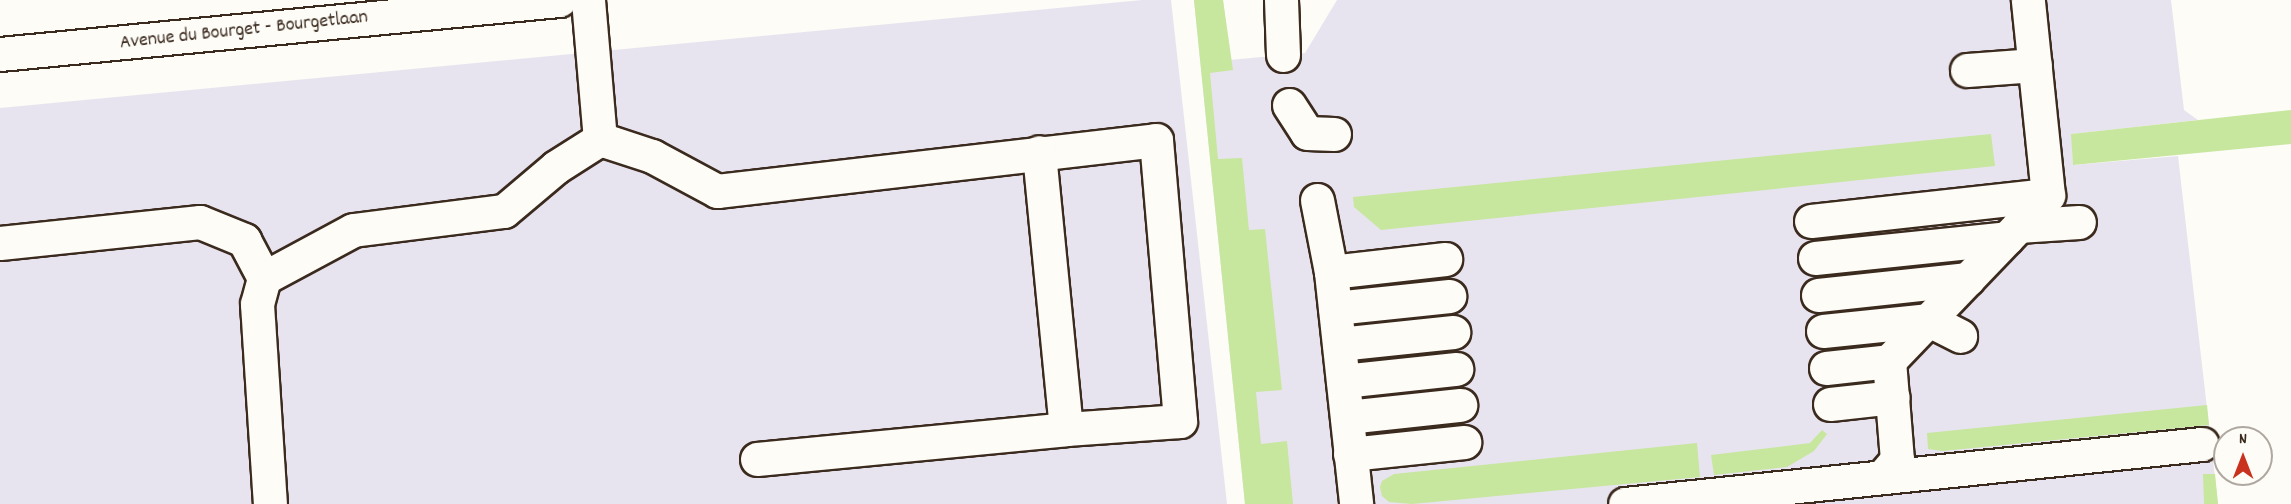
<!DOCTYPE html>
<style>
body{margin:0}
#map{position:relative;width:2291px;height:504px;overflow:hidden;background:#fdfcf7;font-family:Dekko,sans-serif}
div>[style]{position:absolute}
.built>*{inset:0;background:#e8e4ef}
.green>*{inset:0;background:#c7e69e}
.roads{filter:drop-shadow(2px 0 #3b2a1e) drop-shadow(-2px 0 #3b2a1e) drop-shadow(0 2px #3b2a1e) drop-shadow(0 -2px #3b2a1e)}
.minor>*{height:33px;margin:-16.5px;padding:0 16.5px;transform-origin:16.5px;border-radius:16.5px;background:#fdfcf7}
span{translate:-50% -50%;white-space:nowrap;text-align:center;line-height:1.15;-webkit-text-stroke:4.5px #fdfcf7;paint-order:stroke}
.street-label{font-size:20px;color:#3b2a1e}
.north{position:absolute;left:2213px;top:426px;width:60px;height:60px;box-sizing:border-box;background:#fdfcf7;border:2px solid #afa8a0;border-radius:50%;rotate:0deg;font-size:16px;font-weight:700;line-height:24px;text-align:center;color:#3b2a1e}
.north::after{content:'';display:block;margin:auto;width:21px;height:27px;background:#c8321e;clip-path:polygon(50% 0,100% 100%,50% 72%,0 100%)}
</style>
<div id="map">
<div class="built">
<div style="clip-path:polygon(1142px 0,1171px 0,1227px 504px,0 504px,0 108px)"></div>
<div style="clip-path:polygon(1194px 0,1223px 0,1230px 60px,1305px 53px,1337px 0,2171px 0,2184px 110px,2198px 120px,2072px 134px,2073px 165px,2178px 156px,2218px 504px,1245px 504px)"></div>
</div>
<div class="green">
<div style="clip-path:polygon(1194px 0,1223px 0,1233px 70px,1210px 73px,1218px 159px,1242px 158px,1249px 230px,1265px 229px,1282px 390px,1256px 392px,1261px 444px,1287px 441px,1293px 504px,1245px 504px)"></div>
<div style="clip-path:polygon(2291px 110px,2291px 144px,2073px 165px,2071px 134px)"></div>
<div style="clip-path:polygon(1991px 134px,1995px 166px,1381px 230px,1354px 207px,1353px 197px)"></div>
<div style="clip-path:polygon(2207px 405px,2209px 425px,1943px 451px,1928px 449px,1927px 433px)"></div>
<div style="clip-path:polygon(1822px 430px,1827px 434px,1814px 451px,1787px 467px,1714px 475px,1711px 455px,1810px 443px)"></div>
<div style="clip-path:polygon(1697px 443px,1700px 477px,1412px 504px,1389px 502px,1382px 496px,1380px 487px,1382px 481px,1394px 474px)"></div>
<div style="clip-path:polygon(2203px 474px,2215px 474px,2218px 504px,2204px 504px)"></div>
</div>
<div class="roads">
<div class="minor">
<div style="left:588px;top:0;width:140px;rotate:85.1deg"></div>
<div style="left:1281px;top:0;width:55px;rotate:87.9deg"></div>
<div style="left:0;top:54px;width:562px;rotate:-5.52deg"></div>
<div style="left:1967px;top:70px;width:68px;rotate:-4.2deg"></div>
<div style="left:1289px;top:105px;width:33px;rotate:57deg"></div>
<div style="left:1307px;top:133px;width:27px;rotate:2deg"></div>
<div style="left:1317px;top:200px;width:73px;rotate:79deg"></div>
<div style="left:1331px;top:272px;width:233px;rotate:83.8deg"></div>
<div style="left:1811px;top:221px;width:238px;rotate:-6.3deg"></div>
<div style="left:2018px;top:226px;width:61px;rotate:-3.8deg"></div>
<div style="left:0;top:243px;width:201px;rotate:-6deg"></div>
<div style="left:200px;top:222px;width:48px;rotate:22.2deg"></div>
<div style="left:244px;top:240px;width:43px;rotate:62.2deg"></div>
<div style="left:264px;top:278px;width:27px;rotate:105deg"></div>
<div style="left:257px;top:304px;width:200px;rotate:86.3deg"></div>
<div style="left:1815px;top:258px;width:193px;rotate:-5.9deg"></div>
<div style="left:1331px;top:272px;width:115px;rotate:-6.5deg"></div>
<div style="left:264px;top:278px;width:101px;rotate:-28.3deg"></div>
<div style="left:353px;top:230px;width:152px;rotate:-7.2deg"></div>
<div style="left:504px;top:211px;width:68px;rotate:-40.2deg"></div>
<div style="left:556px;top:167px;width:52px;rotate:-32.5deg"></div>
<div style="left:600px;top:139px;width:55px;rotate:18.1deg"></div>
<div style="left:652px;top:156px;width:74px;rotate:28.3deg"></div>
<div style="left:717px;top:191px;width:442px;rotate:-6.6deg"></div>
<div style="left:1156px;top:140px;width:282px;rotate:85.1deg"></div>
<div style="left:1180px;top:421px;width:114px;rotate:176deg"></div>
<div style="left:1818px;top:295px;width:151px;rotate:-6.1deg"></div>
<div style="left:1335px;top:308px;width:115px;rotate:-6deg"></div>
<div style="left:1823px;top:331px;width:107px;rotate:-5.9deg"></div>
<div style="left:1929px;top:320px;width:35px;rotate:27deg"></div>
<div style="left:1339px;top:344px;width:115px;rotate:-6deg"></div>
<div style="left:1826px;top:368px;width:63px;rotate:-6.3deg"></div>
<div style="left:1343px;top:381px;width:114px;rotate:-6.1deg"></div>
<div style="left:1830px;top:404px;width:63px;rotate:-6.3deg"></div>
<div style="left:1347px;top:417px;width:114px;rotate:-6.1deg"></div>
<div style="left:1350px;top:454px;width:115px;rotate:-6deg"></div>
<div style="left:757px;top:459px;width:310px;rotate:-5.5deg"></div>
<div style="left:1066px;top:429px;width:278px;rotate:-95.6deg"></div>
<div style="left:1882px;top:477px;width:23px;rotate:-49deg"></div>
<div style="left:1897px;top:460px;width:99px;rotate:-94.6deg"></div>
<div style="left:1889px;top:361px;width:230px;rotate:-46.2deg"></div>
<div style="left:2048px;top:195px;width:196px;rotate:-95.9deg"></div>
<div style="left:1625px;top:504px;width:580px;rotate:-5.94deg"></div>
</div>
</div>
<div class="street-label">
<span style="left:244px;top:31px;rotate:-6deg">Avenue du Bourget - Bourgetlaan</span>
</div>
<div class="north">N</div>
</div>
